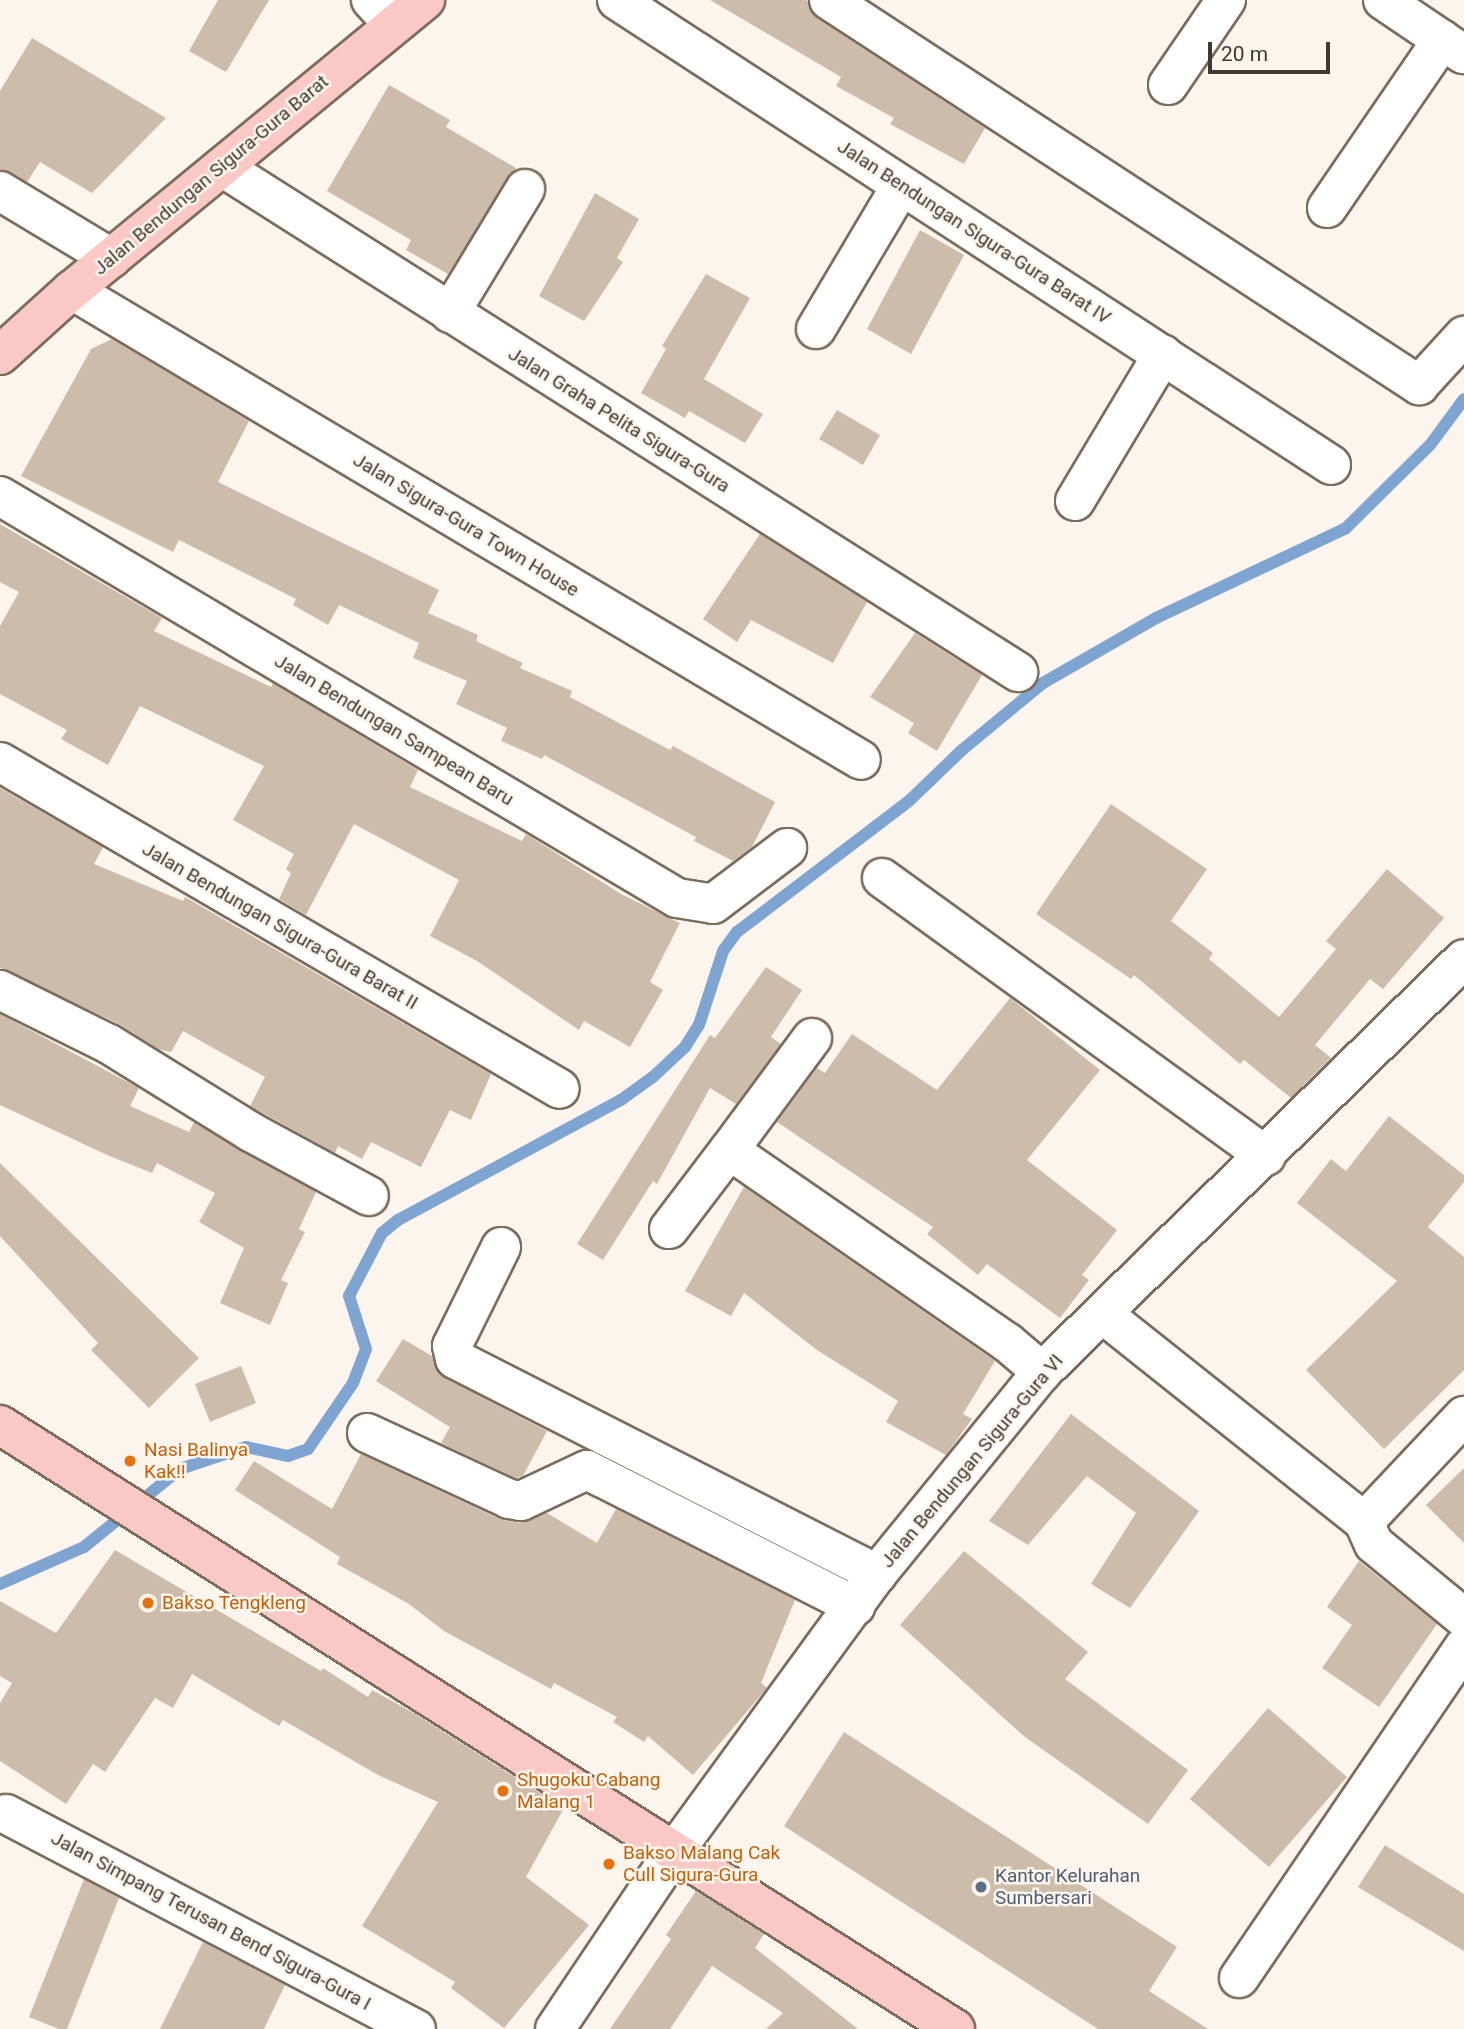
<!DOCTYPE html>
<style>
body{margin:0}
#map{position:relative;width:1464px;height:2029px;overflow:hidden;background:#fcf5ed;font-family:Roboto,sans-serif}
div>[style]{position:absolute}
.stream>*{height:12px;margin:-6px;padding:0 6px;transform-origin:6px;border-radius:6px;background:#7ea4d2}
.building>*{inset:0;background:#cebcab}
.roads{filter:drop-shadow(2px 0 #7b6c5b) drop-shadow(-2px 0 #7b6c5b) drop-shadow(0 2px #7b6c5b) drop-shadow(0 -2px #7b6c5b)}
.minor>*{height:38px;margin:-19px;padding:0 19px;transform-origin:19px;border-radius:19px;background:#fff}
.major>*{height:38px;margin:-19px;padding:0 19px;transform-origin:19px;border-radius:19px;background:#fbc9c5}
.dots>*{width:19px;height:19px;translate:-50% -50%;box-sizing:border-box;border:4px solid #fcf5ed;border-radius:50%}
span{translate:-50% -50%;white-space:nowrap;text-align:center;line-height:1.15;-webkit-text-stroke:5px #fcf5ed;paint-order:stroke}
.street-label{font-size:19px;color:#413a32}
.food-label{font-size:19px;color:#c56008}
.left{translate:0 -50%;text-align:left}
.service-label{font-size:19px;color:#4e5e75}
.scale{position:absolute;left:1208px;top:42px;width:122px;height:32px;box-sizing:border-box;border:4px solid #413a32;border-top:0;padding-left:9px;font-size:21px;line-height:24px;white-space:nowrap;color:#413a32;-webkit-text-stroke:5px #fcf5ed;paint-order:stroke}
</style>
<div id="map">
<div class="stream">
<div style="left:0;top:1584px;width:92px;rotate:-23.8deg"></div>
<div style="left:84px;top:1547px;width:124px;rotate:-39.1deg"></div>
<div style="left:180px;top:1469px;width:70px;rotate:-18.4deg"></div>
<div style="left:246px;top:1447px;width:43px;rotate:12.1deg"></div>
<div style="left:288px;top:1456px;width:21px;rotate:-19deg"></div>
<div style="left:308px;top:1449px;width:80px;rotate:-55.7deg"></div>
<div style="left:353px;top:1383px;width:36px;rotate:-69deg"></div>
<div style="left:366px;top:1349px;width:56px;rotate:-107.8deg"></div>
<div style="left:349px;top:1296px;width:71px;rotate:-62.4deg"></div>
<div style="left:382px;top:1233px;width:21px;rotate:-39deg"></div>
<div style="left:398px;top:1220px;width:253px;rotate:-28.3deg"></div>
<div style="left:621px;top:1100px;width:39px;rotate:-36deg"></div>
<div style="left:653px;top:1077px;width:44px;rotate:-43.2deg"></div>
<div style="left:685px;top:1047px;width:26px;rotate:-58deg"></div>
<div style="left:699px;top:1025px;width:78px;rotate:-72deg"></div>
<div style="left:723px;top:951px;width:24px;rotate:-54deg"></div>
<div style="left:737px;top:932px;width:216px;rotate:-37.3deg"></div>
<div style="left:909px;top:801px;width:74px;rotate:-43.9deg"></div>
<div style="left:962px;top:750px;width:105px;rotate:-39.6deg"></div>
<div style="left:1043px;top:683px;width:130px;rotate:-29.9deg"></div>
<div style="left:1156px;top:618px;width:210px;rotate:-25.3deg"></div>
<div style="left:1346px;top:528px;width:118px;rotate:-44.7deg"></div>
<div style="left:1430px;top:445px;width:57px;rotate:-53.5deg"></div>
</div>
<div class="building">
<div style="clip-path:polygon(218px 0,269px 0,226px 72px,189px 51px)"></div>
<div style="clip-path:polygon(710px 0,807px 0,817px 18px,985px 128px,964px 164px,890px 124px,894px 118px,836px 86px,841px 77px)"></div>
<div style="clip-path:polygon(32px 38px,166px 118px,92px 193px,40px 162px,27px 182px,0 169px,0 91px)"></div>
<div style="clip-path:polygon(389px 85px,450px 120px,446px 127px,516px 168px,448px 274px,406px 250px,411px 240px,327px 191px)"></div>
<div style="clip-path:polygon(595px 193px,639px 219px,617px 258px,623px 262px,584px 321px,539px 296px)"></div>
<div style="clip-path:polygon(920px 230px,964px 255px,911px 354px,867px 329px)"></div>
<div style="clip-path:polygon(706px 274px,750px 298px,704px 379px,763px 414px,745px 443px,689px 411px,685px 418px,641px 393px,666px 349px,662px 346px)"></div>
<div style="clip-path:polygon(112px 339px,249px 421px,218px 482px,439px 590px,428px 613px,478px 635px,476px 641px,523px 663px,520px 668px,572px 691px,570px 697px,670px 750px,673px 746px,775px 802px,752px 847px,733px 861px,694px 841px,696px 837px,544px 755px,542px 759px,501px 741px,507px 728px,456px 704px,467px 681px,413px 658px,419px 643px,339px 605px,328px 625px,293px 605px,296px 599px,179px 540px,173px 552px,21px 476px,91px 349px)"></div>
<div style="clip-path:polygon(837px 410px,880px 435px,863px 465px,819px 439px)"></div>
<div style="clip-path:polygon(0 524px,162px 618px,154px 631px,271px 687px,273px 683px,418px 770px,410px 787px,522px 841px,526px 834px,621px 894px,680px 923px,650px 982px,663px 990px,630px 1047px,584px 1021px,579px 1030px,477px 961px,430px 936px,459px 880px,354px 824px,306px 915px,279px 899px,291px 873px,286px 869px,294px 854px,233px 820px,264px 766px,140px 706px,108px 765px,61px 739px,67px 730px,0 694px,0 626px,19px 592px,0 582px)"></div>
<div style="clip-path:polygon(760px 534px,867px 602px,833px 663px,751px 620px,737px 642px,703px 619px)"></div>
<div style="clip-path:polygon(915px 633px,982px 675px,937px 751px,908px 733px,914px 723px,870px 697px)"></div>
<div style="clip-path:polygon(0 788px,103px 847px,94px 864px,183px 901px,185px 897px,491px 1074px,471px 1120px,450px 1110px,421px 1167px,371px 1142px,362px 1159px,338px 1146px,335px 1153px,250px 1106px,265px 1077px,183px 1031px,171px 1052px,158px 1049px,119px 1024px,0 968px)"></div>
<div style="clip-path:polygon(1111px 804px,1207px 869px,1171px 921px,1213px 953px,1209px 959px,1279px 1017px,1336px 949px,1326px 941px,1387px 869px,1444px 918px,1383px 989px,1370px 979px,1315px 1045px,1331px 1058px,1291px 1098px,1244px 1060px,1240px 1064px,1134px 975px,1131px 979px,1036px 914px)"></div>
<div style="clip-path:polygon(766px 967px,802px 990px,771px 1037px,781px 1044px,736px 1104px,710px 1088px,657px 1184px,653px 1181px,603px 1260px,577px 1244px,710px 1035px,715px 1038px)"></div>
<div style="clip-path:polygon(1010px 998px,1100px 1070px,1027px 1160px,1117px 1230px,1082px 1275px,1089px 1280px,1060px 1318px,987px 1264px,978px 1275px,927px 1234px,933px 1227px,777px 1122px,817px 1068px,825px 1073px,852px 1034px,937px 1090px)"></div>
<div style="clip-path:polygon(0 1014px,139px 1088px,130px 1106px,189px 1132px,194px 1122px,316px 1192px,299px 1229px,305px 1232px,281px 1280px,288px 1283px,270px 1325px,220px 1303px,244px 1248px,199px 1222px,215px 1193px,157px 1163px,152px 1173px,107px 1155px,0 1105px)"></div>
<div style="clip-path:polygon(1389px 1116px,1464px 1175px,1464px 1182px,1428px 1227px,1464px 1257px,1464px 1370px,1384px 1449px,1306px 1370px,1397px 1281px,1297px 1203px,1331px 1159px,1346px 1171px)"></div>
<div style="clip-path:polygon(0 1163px,199px 1358px,149px 1408px,91px 1350px,98px 1343px,0 1236px)"></div>
<div style="clip-path:polygon(744px 1187px,995px 1361px,963px 1414px,972px 1419px,946px 1455px,886px 1422px,898px 1401px,817px 1350px,744px 1293px,731px 1316px,685px 1291px)"></div>
<div style="clip-path:polygon(403px 1339px,432px 1356px,445px 1378px,547px 1431px,523px 1476px,516px 1478px,441px 1443px,450px 1427px,376px 1381px)"></div>
<div style="clip-path:polygon(241px 1366px,256px 1403px,210px 1422px,195px 1384px)"></div>
<div style="clip-path:polygon(1071px 1414px,1199px 1511px,1130px 1608px,1091px 1584px,1136px 1513px,1087px 1476px,1028px 1545px,989px 1521px)"></div>
<div style="clip-path:polygon(361px 1454px,500px 1519px,518px 1523px,547px 1513px,597px 1543px,616px 1509px,795px 1600px,761px 1683px,767px 1688px,693px 1775px,648px 1736px,644px 1742px,613px 1722px,617px 1717px,554px 1683px,551px 1689px,444px 1631px,409px 1604px,337px 1564px,340px 1557px,235px 1490px,254px 1461px,332px 1509px)"></div>
<div style="clip-path:polygon(1464px 1468px,1464px 1543px,1426px 1505px)"></div>
<div style="clip-path:polygon(115px 1550px,321px 1671px,323px 1668px,368px 1697px,372px 1690px,412px 1712px,564px 1808px,526px 1877px,589px 1925px,504px 2028px,451px 1988px,455px 1982px,362px 1926px,438px 1802px,378px 1775px,283px 1720px,279px 1726px,192px 1674px,173px 1708px,155px 1698px,105px 1772px,93px 1764px,66px 1804px,0 1761px,0 1703px,12px 1683px,0 1676px,0 1601px,56px 1633px)"></div>
<div style="clip-path:polygon(964px 1551px,1088px 1652px,1065px 1679px,1188px 1770px,1148px 1824px,1025px 1737px,900px 1625px)"></div>
<div style="clip-path:polygon(1359px 1561px,1437px 1624px,1379px 1707px,1322px 1668px,1352px 1625px,1327px 1607px)"></div>
<div style="clip-path:polygon(1268px 1708px,1347px 1777px,1269px 1867px,1190px 1799px)"></div>
<div style="clip-path:polygon(844px 1732px,1177px 1947px,1149px 1991px,1208px 2029px,1098px 2029px,784px 1826px)"></div>
<div style="clip-path:polygon(1385px 1845px,1464px 1894px,1464px 1951px,1358px 1887px)"></div>
<div style="clip-path:polygon(84px 1879px,119px 1898px,67px 2029px,59px 2029px,29px 2017px)"></div>
<div style="clip-path:polygon(696px 1891px,764px 1934px,755px 1948px,858px 2029px,766px 2029px,783px 2013px,712px 1966px,670px 2029px,610px 2029px,671px 1939px,666px 1935px)"></div>
<div style="clip-path:polygon(203px 1942px,285px 1985px,264px 2029px,160px 2029px)"></div>
</div>
<div class="roads">
<div class="minor">
<div style="left:371px;top:0;width:33px;rotate:47deg"></div>
<div style="left:617px;top:0;width:852px;rotate:33.07deg"></div>
<div style="left:829px;top:0;width:705px;rotate:33.13deg"></div>
<div style="left:1419px;top:385px;width:67px;rotate:-47.4deg"></div>
<div style="left:1383px;top:0;width:97px;rotate:34deg"></div>
<div style="left:1168px;top:85px;width:103px;rotate:-55.7deg"></div>
<div style="left:222px;top:167px;width:943px;rotate:32.39deg"></div>
<div style="left:0;top:191px;width:130px;rotate:31.1deg"></div>
<div style="left:1327px;top:208px;width:204px;rotate:-55.6deg"></div>
<div style="left:72px;top:290px;width:918px;rotate:30.78deg"></div>
<div style="left:450px;top:313px;width:145px;rotate:-58.8deg"></div>
<div style="left:816px;top:329px;width:166px;rotate:-59.3deg"></div>
<div style="left:0;top:496px;width:787px;rotate:30.7deg"></div>
<div style="left:677px;top:898px;width:36px;rotate:9deg"></div>
<div style="left:713px;top:904px;width:93px;rotate:-37.1deg"></div>
<div style="left:1075px;top:501px;width:171px;rotate:-59.1deg"></div>
<div style="left:0;top:762px;width:648px;rotate:30.28deg"></div>
<div style="left:882px;top:878px;width:474px;rotate:35.9deg"></div>
<div style="left:0;top:990px;width:122px;rotate:26.4deg"></div>
<div style="left:109px;top:1044px;width:167px;rotate:31.8deg"></div>
<div style="left:251px;top:1132px;width:134px;rotate:28.5deg"></div>
<div style="left:812px;top:1038px;width:139px;rotate:126.5deg"></div>
<div style="left:729px;top:1150px;width:339px;rotate:34.7deg"></div>
<div style="left:1008px;top:1343px;width:45px;rotate:40.5deg"></div>
<div style="left:669px;top:1229px;width:99px;rotate:-52.8deg"></div>
<div style="left:501px;top:1247px;width:110px;rotate:116.3deg"></div>
<div style="left:452px;top:1346px;width:13px;rotate:77deg"></div>
<div style="left:455px;top:1359px;width:474px;rotate:27deg"></div>
<div style="left:1104px;top:1315px;width:332px;rotate:38.5deg"></div>
<div style="left:1364px;top:1522px;width:24px;rotate:66deg"></div>
<div style="left:1374px;top:1544px;width:117px;rotate:39.4deg"></div>
<div style="left:367px;top:1433px;width:157px;rotate:24.9deg"></div>
<div style="left:509px;top:1499px;width:12px;rotate:9deg"></div>
<div style="left:521px;top:1501px;width:73px;rotate:-25.2deg"></div>
<div style="left:587px;top:1470px;width:301px;rotate:26.9deg"></div>
<div style="left:1364px;top:1522px;width:146px;rotate:-46.7deg"></div>
<div style="left:6px;top:1814px;width:463px;rotate:27.7deg"></div>
<div style="left:1239px;top:1978px;width:400px;rotate:-55.8deg"></div>
<div style="left:555px;top:2029px;width:213px;rotate:-56.1deg"></div>
<div style="left:674px;top:1852px;width:344px;rotate:-53.9deg"></div>
<div style="left:877px;top:1574px;width:261px;rotate:-50.8deg"></div>
<div style="left:1042px;top:1372px;width:590px;rotate:-44.38deg"></div>
</div>
<div class="major">
<div style="left:0;top:355px;width:97px;rotate:-42.1deg"></div>
<div style="left:72px;top:290px;width:457px;rotate:-39.4deg"></div>
<div style="left:0;top:1425px;width:1130px;rotate:32.31deg"></div>
</div>
</div>
<div class="dots">
<div style="left:130px;top:1461px;background:#e8710a"></div>
<div style="left:148px;top:1603px;background:#e8710a"></div>
<div style="left:503px;top:1791px;background:#e8710a"></div>
<div style="left:609px;top:1864px;background:#e8710a"></div>
<div style="left:981px;top:1887px;background:#5c6f8a"></div>
</div>
<div class="street-label">
<span style="left:211px;top:175px;rotate:-40deg">Jalan Bendungan Sigura-Gura Barat</span>
<span style="left:974px;top:232px;rotate:33deg">Jalan Bendungan Sigura-Gura Barat IV</span>
<span style="left:619px;top:420px;rotate:32deg">Jalan Graha Pelita Sigura-Gura</span>
<span style="left:466px;top:525px;rotate:31deg">Jalan Sigura-Gura Town House</span>
<span style="left:394px;top:730px;rotate:31deg">Jalan Bendungan Sampean Baru</span>
<span style="left:280px;top:926px;rotate:30deg">Jalan Bendungan Sigura-Gura Barat II</span>
<span style="left:972px;top:1461px;rotate:-50deg">Jalan Bendungan Sigura-Gura VI</span>
<span style="left:211px;top:1921px;rotate:28deg">Jalan Simpang Terusan Bend Sigura-Gura I</span>
</div>
<div class="food-label">
<span class="left" style="left:144px;top:1461px">Nasi Balinya<br>Kak!!</span>
<span class="left" style="left:162px;top:1603px">Bakso Tengkleng</span>
<span class="left" style="left:517px;top:1791px">Shugoku Cabang<br>Malang 1</span>
<span class="left" style="left:623px;top:1864px">Bakso Malang Cak<br>Cull Sigura-Gura</span>
</div>
<div class="service-label">
<span class="left" style="left:995px;top:1887px">Kantor Kelurahan<br>Sumbersari</span>
</div>
<div class="scale">20 m</div>
</div>
